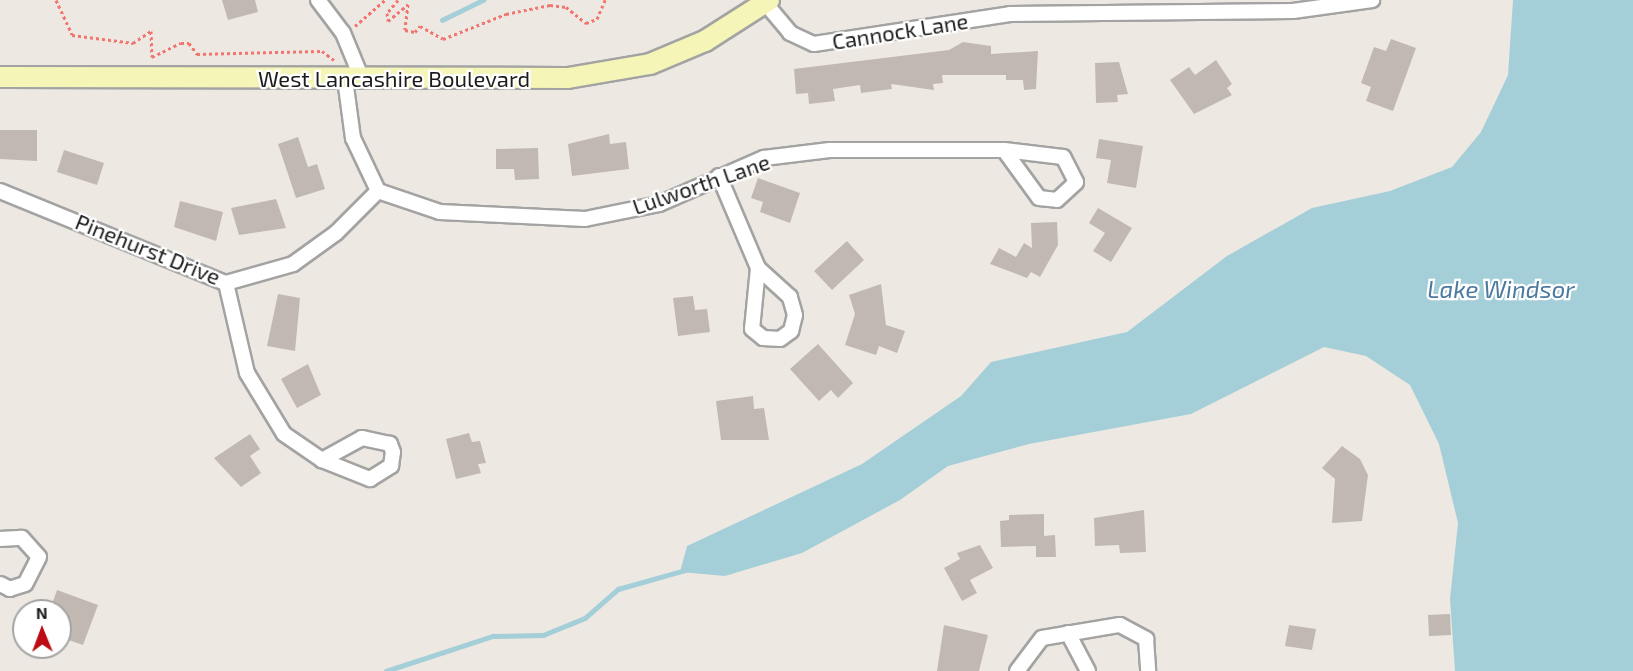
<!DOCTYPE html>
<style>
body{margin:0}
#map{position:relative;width:1633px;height:671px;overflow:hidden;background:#ede9e2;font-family:"Exo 2",sans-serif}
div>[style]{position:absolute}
.water>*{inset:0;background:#a5cfd8}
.stream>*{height:4.5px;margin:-2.25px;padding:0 2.25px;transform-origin:2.25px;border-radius:2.25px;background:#a5cfd8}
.building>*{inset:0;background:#c1b8b2}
.path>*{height:3px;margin-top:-1.5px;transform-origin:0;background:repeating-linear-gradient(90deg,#f1766f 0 3px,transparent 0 6px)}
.roads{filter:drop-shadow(2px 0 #a3a3a3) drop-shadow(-2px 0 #a3a3a3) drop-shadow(0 2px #a3a3a3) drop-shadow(0 -2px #a3a3a3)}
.street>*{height:14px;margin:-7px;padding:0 7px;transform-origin:7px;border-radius:7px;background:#fff}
.secondary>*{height:20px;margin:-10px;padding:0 10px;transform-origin:10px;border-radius:10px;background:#f5f5b8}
span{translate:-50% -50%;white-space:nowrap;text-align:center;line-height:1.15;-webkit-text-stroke:4.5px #fff;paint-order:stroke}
.street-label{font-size:22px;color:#1c1c1c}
.water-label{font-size:24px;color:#4c799e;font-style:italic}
.north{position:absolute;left:12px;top:599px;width:60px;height:60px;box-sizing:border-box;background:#fff;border:2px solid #a4a4a4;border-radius:50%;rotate:359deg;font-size:16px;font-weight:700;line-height:24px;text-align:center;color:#1c1c1c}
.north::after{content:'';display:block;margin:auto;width:21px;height:27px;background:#bc0c15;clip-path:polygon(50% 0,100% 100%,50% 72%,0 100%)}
</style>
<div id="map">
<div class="water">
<div style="clip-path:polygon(1513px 0,1633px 0,1633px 671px,1455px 671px,1450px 599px,1458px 523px,1439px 444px,1410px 385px,1366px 356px,1324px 347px,1191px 414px,1029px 444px,948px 466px,900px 500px,802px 553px,725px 576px,680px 572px,687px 546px,862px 464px,961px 396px,991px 362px,1127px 332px,1227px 256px,1312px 208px,1390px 191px,1452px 167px,1481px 132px,1508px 75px)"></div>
</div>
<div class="stream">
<div style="left:442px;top:20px;width:46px;rotate:-26deg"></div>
<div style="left:386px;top:671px;width:113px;rotate:-18.1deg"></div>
<div style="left:493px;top:636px;width:50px;rotate:-1.1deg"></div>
<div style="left:543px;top:635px;width:45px;rotate:-22deg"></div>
<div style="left:585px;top:618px;width:44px;rotate:-41.3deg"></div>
<div style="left:618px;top:589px;width:70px;rotate:-15.8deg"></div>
</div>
<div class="building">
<div style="clip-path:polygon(222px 0,255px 0,258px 12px,228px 20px)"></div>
<div style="clip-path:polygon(1391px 39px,1416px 48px,1393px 111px,1366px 101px,1371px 87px,1361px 83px,1374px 47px,1386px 51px)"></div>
<div style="clip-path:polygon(963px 42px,991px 46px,991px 54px,1038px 51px,1036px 89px,1024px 90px,1023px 80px,1006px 80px,1006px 75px,942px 75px,943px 83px,933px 84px,934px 90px,891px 84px,892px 89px,861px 93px,860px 85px,833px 89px,835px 101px,809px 104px,808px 93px,796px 94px,794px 69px,949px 50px)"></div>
<div style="clip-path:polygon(1216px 60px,1232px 84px,1227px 88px,1232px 95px,1194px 114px,1170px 80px,1189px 67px,1195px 75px)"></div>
<div style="clip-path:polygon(1119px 62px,1128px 94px,1117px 95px,1118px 102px,1096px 103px,1095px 63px)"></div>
<div style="clip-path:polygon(0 130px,37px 130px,37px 161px,0 159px)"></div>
<div style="clip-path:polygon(609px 134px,610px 144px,626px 142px,629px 169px,572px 176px,568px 144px)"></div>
<div style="clip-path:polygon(298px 137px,308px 167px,317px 164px,325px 189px,296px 198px,278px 144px)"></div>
<div style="clip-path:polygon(1099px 139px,1143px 146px,1136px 188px,1107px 183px,1111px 160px,1096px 158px)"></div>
<div style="clip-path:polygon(538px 148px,539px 179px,515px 180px,514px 169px,496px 169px,496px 149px)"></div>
<div style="clip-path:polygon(64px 150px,104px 163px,97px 185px,57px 172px)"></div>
<div style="clip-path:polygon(758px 178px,800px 193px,790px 223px,760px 212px,763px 202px,751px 198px)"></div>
<div style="clip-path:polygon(276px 199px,286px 228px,239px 235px,231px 208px)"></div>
<div style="clip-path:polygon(180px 201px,223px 212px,216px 241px,174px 227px)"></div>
<div style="clip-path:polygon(1098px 208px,1132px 228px,1111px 262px,1093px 251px,1105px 233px,1089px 223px)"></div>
<div style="clip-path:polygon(1057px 222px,1058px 245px,1040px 277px,1031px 272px,1027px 278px,990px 264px,999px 248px,1016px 257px,1024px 243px,1032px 248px,1031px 223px)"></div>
<div style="clip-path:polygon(847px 241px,864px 260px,832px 290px,814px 271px)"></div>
<div style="clip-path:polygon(881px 284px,886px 325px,905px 331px,897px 353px,879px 346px,876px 355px,845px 345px,855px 314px,849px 295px)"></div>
<div style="clip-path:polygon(278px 294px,300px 298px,295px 351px,267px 346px)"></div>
<div style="clip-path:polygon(693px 296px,695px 310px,707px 309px,710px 332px,678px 336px,673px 298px)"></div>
<div style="clip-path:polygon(818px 344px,853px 383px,838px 398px,831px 390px,819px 401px,790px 369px)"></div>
<div style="clip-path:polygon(308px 364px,321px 395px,297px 408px,281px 379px)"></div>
<div style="clip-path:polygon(753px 396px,754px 409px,764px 408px,769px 440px,721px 440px,716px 401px)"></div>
<div style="clip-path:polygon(469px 433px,472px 442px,480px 441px,486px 463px,478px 464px,481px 473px,456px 479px,446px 439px)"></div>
<div style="clip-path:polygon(250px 434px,260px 449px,250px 456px,261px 473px,241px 487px,214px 458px)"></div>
<div style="clip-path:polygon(1342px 446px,1360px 459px,1368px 475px,1362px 521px,1332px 523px,1335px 479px,1322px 468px)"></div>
<div style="clip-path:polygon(1144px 510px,1146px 552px,1120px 553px,1119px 545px,1095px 546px,1094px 518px)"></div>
<div style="clip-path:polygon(1044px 514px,1044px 536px,1055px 535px,1056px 557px,1036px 557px,1036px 546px,1001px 547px,1000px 521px,1009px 520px,1009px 515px)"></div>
<div style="clip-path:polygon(980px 545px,993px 568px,970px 580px,977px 593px,962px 601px,944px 568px,960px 559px,957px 553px)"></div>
<div style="clip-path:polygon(57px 590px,98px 605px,83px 645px,60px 637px,60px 610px,51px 607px)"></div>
<div style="clip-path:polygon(1450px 614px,1451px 635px,1429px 636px,1428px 615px)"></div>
<div style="clip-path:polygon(944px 625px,988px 635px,979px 671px,937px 671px)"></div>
<div style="clip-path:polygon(1289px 625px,1316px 629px,1312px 650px,1285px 646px)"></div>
</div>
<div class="path">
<div style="left:56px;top:0;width:38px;rotate:65deg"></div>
<div style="left:72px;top:35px;width:62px;rotate:7.5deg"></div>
<div style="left:133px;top:43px;width:22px;rotate:-34deg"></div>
<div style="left:151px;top:31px;width:26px;rotate:88deg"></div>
<div style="left:152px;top:57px;width:32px;rotate:-26deg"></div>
<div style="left:181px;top:43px;width:8px"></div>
<div style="left:189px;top:43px;width:14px;rotate:54deg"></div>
<div style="left:197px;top:54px;width:125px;rotate:-1.4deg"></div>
<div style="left:322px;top:51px;width:15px;rotate:37deg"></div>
<div style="left:398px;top:0;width:17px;rotate:130deg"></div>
<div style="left:387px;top:13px;width:8px;rotate:83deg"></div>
<div style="left:388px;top:21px;width:26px;rotate:-40deg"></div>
<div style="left:408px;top:4px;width:26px;rotate:97deg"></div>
<div style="left:405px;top:30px;width:10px;rotate:11deg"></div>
<div style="left:415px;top:32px;width:8px;rotate:-50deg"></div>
<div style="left:420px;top:26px;width:26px;rotate:29deg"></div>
<div style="left:443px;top:39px;width:68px;rotate:-21.6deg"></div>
<div style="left:506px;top:14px;width:45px;rotate:-11.6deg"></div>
<div style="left:550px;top:5px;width:16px;rotate:7deg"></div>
<div style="left:566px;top:7px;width:26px;rotate:39deg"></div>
<div style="left:586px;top:23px;width:12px;rotate:-20deg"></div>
<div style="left:597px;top:19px;width:21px;rotate:-67deg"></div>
<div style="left:355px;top:26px;width:40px;rotate:-41deg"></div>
</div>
<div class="roads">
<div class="street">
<div style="left:318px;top:0;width:41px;rotate:52.9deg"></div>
<div style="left:343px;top:33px;width:50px;rotate:67.6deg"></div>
<div style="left:766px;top:4px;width:38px;rotate:50deg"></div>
<div style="left:790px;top:33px;width:26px;rotate:25deg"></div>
<div style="left:814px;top:44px;width:198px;rotate:-8.7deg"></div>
<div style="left:1010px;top:14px;width:283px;rotate:-0.6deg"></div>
<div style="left:1293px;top:11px;width:80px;rotate:-7.9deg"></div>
<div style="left:345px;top:79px;width:60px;rotate:82.3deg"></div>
<div style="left:353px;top:138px;width:59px;rotate:64.7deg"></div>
<div style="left:378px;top:191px;width:65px;rotate:18.7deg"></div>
<div style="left:440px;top:212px;width:145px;rotate:2.8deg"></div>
<div style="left:585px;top:219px;width:76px;rotate:-11.5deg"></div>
<div style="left:659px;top:204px;width:115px;rotate:-23.7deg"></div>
<div style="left:764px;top:158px;width:66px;rotate:-6.9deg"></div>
<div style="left:830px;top:150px;width:174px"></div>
<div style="left:1004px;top:150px;width:59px;rotate:53.9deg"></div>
<div style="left:1039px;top:198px;width:18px;rotate:6deg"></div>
<div style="left:1057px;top:200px;width:26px;rotate:-43deg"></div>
<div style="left:1076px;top:182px;width:28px;rotate:-117deg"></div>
<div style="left:1063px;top:157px;width:59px;rotate:-173.2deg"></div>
<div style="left:719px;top:176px;width:100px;rotate:67deg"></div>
<div style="left:758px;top:268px;width:61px;rotate:95.6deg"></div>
<div style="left:752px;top:329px;width:14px;rotate:39deg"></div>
<div style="left:763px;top:338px;width:17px;rotate:3deg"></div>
<div style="left:780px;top:339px;width:14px;rotate:-36deg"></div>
<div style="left:791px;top:331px;width:16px;rotate:-76deg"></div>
<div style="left:795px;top:315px;width:19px;rotate:-106deg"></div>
<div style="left:790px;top:297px;width:43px;rotate:-137.8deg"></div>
<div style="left:0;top:191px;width:244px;rotate:22.2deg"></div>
<div style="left:226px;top:283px;width:70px;rotate:-15.8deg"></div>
<div style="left:293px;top:264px;width:53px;rotate:-35.8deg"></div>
<div style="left:336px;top:233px;width:59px;rotate:-45deg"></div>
<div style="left:226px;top:283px;width:92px;rotate:76.9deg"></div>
<div style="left:247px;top:373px;width:71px;rotate:58.8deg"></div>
<div style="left:284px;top:434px;width:46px;rotate:34.4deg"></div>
<div style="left:322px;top:460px;width:52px;rotate:21.6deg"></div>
<div style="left:370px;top:479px;width:25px;rotate:-32deg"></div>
<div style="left:391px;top:466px;width:14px;rotate:-82deg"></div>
<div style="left:393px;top:452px;width:9px;rotate:-111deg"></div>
<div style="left:390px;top:444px;width:29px;rotate:-168deg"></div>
<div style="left:362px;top:438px;width:46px;rotate:151.2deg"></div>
<div style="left:0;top:539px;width:22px;rotate:-3deg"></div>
<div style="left:22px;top:538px;width:25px;rotate:48deg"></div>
<div style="left:39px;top:557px;width:30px;rotate:117deg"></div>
<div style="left:25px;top:584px;width:16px;rotate:162deg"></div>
<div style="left:10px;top:589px;width:11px;rotate:-153deg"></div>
<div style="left:1068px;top:633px;width:43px;rotate:62.2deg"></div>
<div style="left:1017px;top:671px;width:41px;rotate:-52.9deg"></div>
<div style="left:1042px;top:638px;width:79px;rotate:-9.5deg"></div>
<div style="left:1120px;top:625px;width:30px;rotate:28deg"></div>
<div style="left:1146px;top:639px;width:32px;rotate:86deg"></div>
</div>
<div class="secondary">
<div style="left:0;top:77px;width:568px;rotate:0.1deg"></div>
<div style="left:568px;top:78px;width:83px;rotate:-9.7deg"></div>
<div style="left:650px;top:64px;width:60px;rotate:-22.7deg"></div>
<div style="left:705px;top:41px;width:76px;rotate:-32.6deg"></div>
</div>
</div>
<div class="street-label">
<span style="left:900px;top:31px;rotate:-9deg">Cannock Lane</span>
<span style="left:394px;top:79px">West Lancashire Boulevard</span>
<span style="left:701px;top:184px;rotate:-19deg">Lulworth Lane</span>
<span style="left:148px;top:249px;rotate:22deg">Pinehurst Drive</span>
</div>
<div class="water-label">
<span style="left:1501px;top:289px">Lake Windsor</span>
</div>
<div class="north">N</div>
</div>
